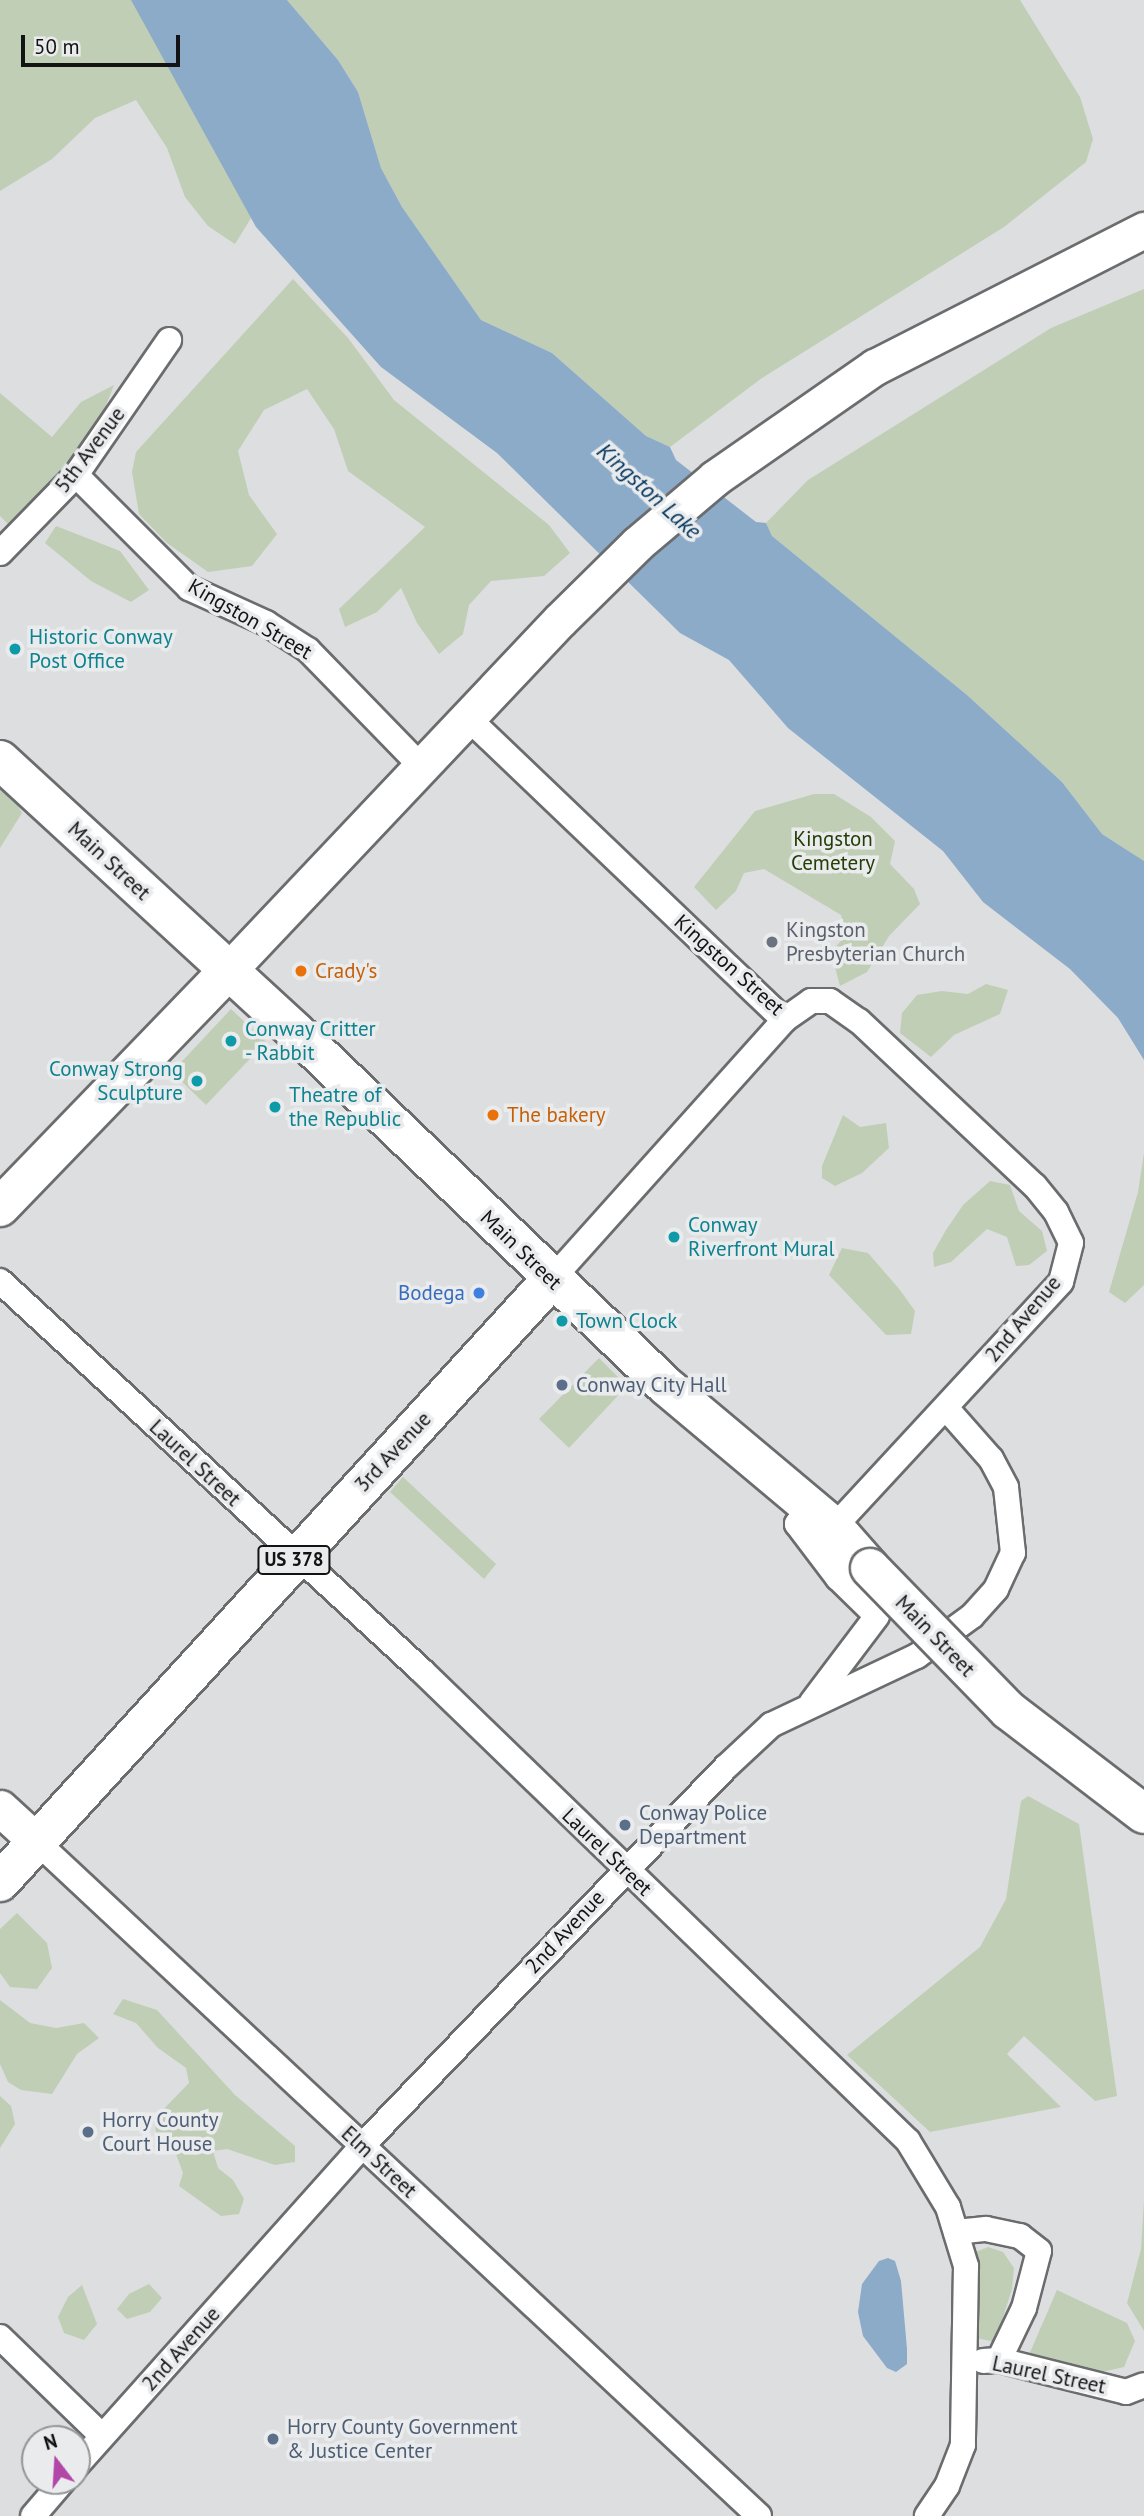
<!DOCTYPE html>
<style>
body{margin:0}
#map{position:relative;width:1144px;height:2516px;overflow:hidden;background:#dddee0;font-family:"PT Sans",sans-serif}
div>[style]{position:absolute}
.green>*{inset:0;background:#c0ceb5}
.water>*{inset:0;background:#8cabc9}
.roads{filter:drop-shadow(2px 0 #6b6c6e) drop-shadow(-2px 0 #6b6c6e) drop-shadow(0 2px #6b6c6e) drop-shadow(0 -2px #6b6c6e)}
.street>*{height:24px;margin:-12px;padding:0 12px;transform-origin:12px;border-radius:12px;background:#fff}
.secondary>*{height:35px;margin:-17.5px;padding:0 17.5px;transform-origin:17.5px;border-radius:17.5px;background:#fff}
.primary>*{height:38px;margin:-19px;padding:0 19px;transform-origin:19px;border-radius:19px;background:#fff}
.bridges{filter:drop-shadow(2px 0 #6b6c6e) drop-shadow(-2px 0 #6b6c6e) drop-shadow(0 2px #6b6c6e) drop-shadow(0 -2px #6b6c6e)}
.primary-bridge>*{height:38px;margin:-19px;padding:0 19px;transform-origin:19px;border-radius:19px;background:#fff}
.dots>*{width:19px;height:19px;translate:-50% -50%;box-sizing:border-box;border:4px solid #eaebed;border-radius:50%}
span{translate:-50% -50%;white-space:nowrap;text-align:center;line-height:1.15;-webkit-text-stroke:7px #eaebed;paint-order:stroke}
.shield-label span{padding:2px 5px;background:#eaebed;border:2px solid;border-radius:5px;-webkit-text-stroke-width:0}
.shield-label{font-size:19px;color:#131314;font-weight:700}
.street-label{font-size:21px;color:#131314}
.culture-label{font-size:21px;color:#0d838f}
.left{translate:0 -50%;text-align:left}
.right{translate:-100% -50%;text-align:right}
.park-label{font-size:21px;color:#243e06}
.worship-label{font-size:21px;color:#5b616d}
.food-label{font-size:21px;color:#c56008}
.shop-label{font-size:21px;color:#366cbe}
.service-label{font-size:21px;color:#4e5e75}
.water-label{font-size:23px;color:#053860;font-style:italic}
.north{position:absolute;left:21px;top:2425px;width:70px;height:70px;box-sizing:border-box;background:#eaebed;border:2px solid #949596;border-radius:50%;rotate:343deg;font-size:19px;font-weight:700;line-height:28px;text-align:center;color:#131314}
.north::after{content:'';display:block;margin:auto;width:24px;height:32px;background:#b247a8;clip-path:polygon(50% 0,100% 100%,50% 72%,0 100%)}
.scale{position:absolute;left:21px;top:35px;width:159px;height:32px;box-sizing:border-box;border:4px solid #131314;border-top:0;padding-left:9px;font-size:21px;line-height:24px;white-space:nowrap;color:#131314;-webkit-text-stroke:5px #eaebed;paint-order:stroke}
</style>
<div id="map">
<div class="green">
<div style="clip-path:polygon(0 0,139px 0,256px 210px,235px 244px,208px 226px,185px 197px,167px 148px,136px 100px,95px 118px,52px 159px,0 191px)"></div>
<div style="clip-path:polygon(287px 0,1020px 0,1080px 97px,1093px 139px,1086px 162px,1004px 227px,762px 378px,670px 447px,646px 436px,552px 353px,481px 320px,402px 207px,381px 168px,358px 92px,338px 60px)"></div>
<div style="clip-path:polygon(293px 279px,348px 338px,394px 400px,549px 525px,570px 553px,544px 576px,491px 581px,469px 605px,463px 634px,439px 654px,417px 623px,401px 588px,377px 612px,345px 627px,339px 609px,425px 527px,348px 471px,334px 429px,307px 389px,264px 410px,238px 451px,249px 495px,277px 534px,252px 566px,208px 572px,167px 543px,139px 514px,132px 472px,136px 452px)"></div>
<div style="clip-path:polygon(1144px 289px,1144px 861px,1102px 834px,1062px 782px,967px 695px,772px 536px,766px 523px,808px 480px,1051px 328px)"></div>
<div style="clip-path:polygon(114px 385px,100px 421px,67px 468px,8px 524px,0 516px,0 393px,52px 437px,81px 402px)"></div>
<div style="clip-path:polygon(56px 526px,120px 551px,149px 590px,131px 602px,91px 581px,45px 543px)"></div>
<div style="clip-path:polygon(0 785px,8px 788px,22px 813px,0 848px)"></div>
<div style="clip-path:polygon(814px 794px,834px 794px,871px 817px,895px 841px,890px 864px,914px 889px,920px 904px,889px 936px,867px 972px,840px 986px,831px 952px,847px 934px,841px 915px,764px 869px,744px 873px,736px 891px,716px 910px,694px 887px,755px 811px)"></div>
<div style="clip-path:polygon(986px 984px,1008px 990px,1000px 1014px,954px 1035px,931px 1057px,900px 1033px,902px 1013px,917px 995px,942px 991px,968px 994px)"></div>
<div style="clip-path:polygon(231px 1009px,266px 1042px,206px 1105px,172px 1072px)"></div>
<div style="clip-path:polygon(843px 1115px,860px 1127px,886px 1123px,889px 1148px,862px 1173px,835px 1186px,822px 1178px,822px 1166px)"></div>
<div style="clip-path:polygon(1144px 1153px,1144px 1285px,1125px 1303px,1109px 1292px,1138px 1192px)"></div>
<div style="clip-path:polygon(990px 1181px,1010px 1185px,1019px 1211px,1042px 1231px,1047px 1251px,1029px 1265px,1016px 1266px,1007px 1237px,987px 1229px,951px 1262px,934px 1267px,933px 1253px,946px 1230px,963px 1205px)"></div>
<div style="clip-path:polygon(842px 1248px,868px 1253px,900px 1290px,915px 1311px,911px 1334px,886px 1335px,829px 1275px)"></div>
<div style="clip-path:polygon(599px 1358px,627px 1386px,569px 1448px,539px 1419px)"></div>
<div style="clip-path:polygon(403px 1477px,496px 1564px,484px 1579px,390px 1492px)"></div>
<div style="clip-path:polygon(1028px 1796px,1079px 1824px,1117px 2096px,1095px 2101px,1024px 2036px,1007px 2054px,1061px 2107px,930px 2132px,847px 2055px,980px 1947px,1006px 1899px,1021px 1801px)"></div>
<div style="clip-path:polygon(17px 1913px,47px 1943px,52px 1968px,37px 1989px,10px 1987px,0 1973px,0 1929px)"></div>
<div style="clip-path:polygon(123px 1999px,157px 2010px,235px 2095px,295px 2146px,295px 2162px,275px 2165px,227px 2149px,213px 2151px,218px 2168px,233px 2180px,244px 2199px,239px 2214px,221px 2216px,179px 2186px,183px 2173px,176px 2154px,156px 2137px,155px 2118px,189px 2083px,186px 2068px,158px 2048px,136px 2023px,113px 2014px)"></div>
<div style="clip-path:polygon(0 2000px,30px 2023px,56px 2028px,84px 2023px,99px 2038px,77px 2054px,52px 2094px,21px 2090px,8px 2082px,0 2064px)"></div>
<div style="clip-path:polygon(0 2096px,11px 2106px,15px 2124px,0 2148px)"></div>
<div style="clip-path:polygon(1144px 2200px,1144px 2331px,1127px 2303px,1141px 2249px)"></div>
<div style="clip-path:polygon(988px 2247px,1003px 2252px,1014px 2268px,1012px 2289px,995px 2342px,976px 2338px,972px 2262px,976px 2252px)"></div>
<div style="clip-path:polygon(149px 2284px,162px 2298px,150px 2312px,127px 2319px,117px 2309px,129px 2294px)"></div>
<div style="clip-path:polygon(82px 2285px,97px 2324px,84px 2340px,64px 2333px,58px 2317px,68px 2297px)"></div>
<div style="clip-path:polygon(1057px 2290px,1127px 2323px,1135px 2341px,1124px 2367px,1098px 2373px,1025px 2364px)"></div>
</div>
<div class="water">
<div style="clip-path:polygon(131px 0,287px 0,338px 60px,358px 92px,381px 168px,402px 207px,481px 320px,552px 353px,646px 436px,670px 447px,676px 460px,756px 522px,766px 523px,772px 536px,967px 695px,1062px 782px,1102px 834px,1144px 861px,1144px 1060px,1118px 1018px,1070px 969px,983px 902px,943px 851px,788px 728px,729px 660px,680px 633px,497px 453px,381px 367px,256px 227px)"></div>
<div style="clip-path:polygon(888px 2258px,895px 2261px,901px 2281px,907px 2349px,907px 2364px,896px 2372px,887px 2368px,863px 2336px,858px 2312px,862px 2284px,879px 2261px)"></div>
</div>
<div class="roads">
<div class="street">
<div style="left:76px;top:475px;width:160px;rotate:45deg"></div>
<div style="left:189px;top:588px;width:85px;rotate:24.4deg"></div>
<div style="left:266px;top:623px;width:50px;rotate:32.7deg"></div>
<div style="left:308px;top:650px;width:162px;rotate:45.8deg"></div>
<div style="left:0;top:553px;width:109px;rotate:-45.7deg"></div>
<div style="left:76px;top:475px;width:164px;rotate:-55.4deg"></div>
<div style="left:467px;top:717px;width:439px;rotate:43.7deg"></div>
<div style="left:552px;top:1279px;width:348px;rotate:-48.1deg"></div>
<div style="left:784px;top:1020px;width:33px;rotate:-35deg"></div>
<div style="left:811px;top:1001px;width:19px"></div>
<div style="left:830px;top:1001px;width:35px;rotate:35deg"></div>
<div style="left:859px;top:1021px;width:241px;rotate:43.2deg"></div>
<div style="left:1035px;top:1186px;width:33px;rotate:51deg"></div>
<div style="left:1056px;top:1212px;width:34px;rotate:64deg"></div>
<div style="left:1071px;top:1243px;width:40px;rotate:104.4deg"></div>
<div style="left:1061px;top:1282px;width:334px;rotate:132.8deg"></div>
<div style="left:0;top:1281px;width:575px;rotate:42.74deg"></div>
<div style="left:422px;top:1671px;width:676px;rotate:44.04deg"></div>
<div style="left:908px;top:2141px;width:77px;rotate:58.8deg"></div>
<div style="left:948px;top:2207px;width:62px;rotate:73deg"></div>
<div style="left:966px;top:2266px;width:179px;rotate:91deg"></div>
<div style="left:963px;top:2445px;width:44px;rotate:111.3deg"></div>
<div style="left:947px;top:2486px;width:36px;rotate:124deg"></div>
<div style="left:809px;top:1508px;width:20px;rotate:127deg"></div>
<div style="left:797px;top:1524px;width:68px;rotate:52.8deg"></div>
<div style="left:838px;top:1578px;width:54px;rotate:44.3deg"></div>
<div style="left:877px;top:1616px;width:108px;rotate:127.1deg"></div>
<div style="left:36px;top:1841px;width:989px;rotate:43.03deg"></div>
<div style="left:956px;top:2232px;width:30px;rotate:-6deg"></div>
<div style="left:986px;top:2229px;width:35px;rotate:12deg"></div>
<div style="left:1020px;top:2236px;width:24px;rotate:38deg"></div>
<div style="left:1039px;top:2251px;width:59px;rotate:104.7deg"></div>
<div style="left:1024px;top:2308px;width:58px;rotate:115.7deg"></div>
<div style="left:0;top:2337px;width:142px;rotate:44.1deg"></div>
<div style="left:983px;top:2361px;width:16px;rotate:-4deg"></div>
<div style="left:999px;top:2360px;width:131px;rotate:14.1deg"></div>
<div style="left:1126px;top:2392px;width:19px;rotate:-21deg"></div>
<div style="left:77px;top:2465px;width:428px;rotate:-48.2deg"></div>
<div style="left:362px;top:2146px;width:525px;rotate:-46.16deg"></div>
<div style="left:726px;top:1767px;width:62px;rotate:-43deg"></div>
<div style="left:771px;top:1725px;width:161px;rotate:-25.3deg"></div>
<div style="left:917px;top:1656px;width:68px;rotate:-36deg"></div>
<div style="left:972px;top:1616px;width:36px;rotate:-48deg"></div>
<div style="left:996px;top:1589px;width:40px;rotate:-65deg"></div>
<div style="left:1013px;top:1553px;width:66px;rotate:-96.1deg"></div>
<div style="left:1006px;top:1487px;width:32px;rotate:-118deg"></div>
<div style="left:991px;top:1459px;width:68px;rotate:-131.4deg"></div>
<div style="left:33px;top:2516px;width:46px;rotate:-49.4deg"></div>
</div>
<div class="secondary">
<div style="left:228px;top:971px;width:483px;rotate:-46.6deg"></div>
<div style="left:560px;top:620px;width:108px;rotate:-44.6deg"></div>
<div style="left:637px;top:544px;width:102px;rotate:-40.2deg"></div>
<div style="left:715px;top:478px;width:195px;rotate:-34.8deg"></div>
<div style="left:875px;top:367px;width:302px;rotate:-27deg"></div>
<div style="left:0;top:1808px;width:49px;rotate:42.5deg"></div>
</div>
<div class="primary">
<div style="left:0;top:760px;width:403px;rotate:42.6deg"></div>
<div style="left:297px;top:1033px;width:511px;rotate:43.73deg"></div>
<div style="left:666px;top:1386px;width:219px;rotate:40deg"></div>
<div style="left:834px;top:1527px;width:55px;rotate:48.7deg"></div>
<div style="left:0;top:1207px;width:328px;rotate:-46deg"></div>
<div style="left:0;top:1882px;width:818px;rotate:-47.53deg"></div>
</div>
</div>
<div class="bridges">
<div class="primary-bridge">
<div style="left:870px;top:1568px;width:198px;rotate:45.8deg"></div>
<div style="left:1008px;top:1710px;width:171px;rotate:37.4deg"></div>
</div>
</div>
<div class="dots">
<div style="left:15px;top:649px;background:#0f9aa8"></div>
<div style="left:772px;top:942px;background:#6b7280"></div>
<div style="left:301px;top:971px;background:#e8710a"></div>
<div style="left:231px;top:1041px;background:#0f9aa8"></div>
<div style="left:197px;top:1081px;background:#0f9aa8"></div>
<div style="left:275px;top:1107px;background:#0f9aa8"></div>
<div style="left:493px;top:1115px;background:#e8710a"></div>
<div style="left:674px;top:1237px;background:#0f9aa8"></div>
<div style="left:479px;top:1293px;background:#3f7fe0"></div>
<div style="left:562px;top:1321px;background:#0f9aa8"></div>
<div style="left:562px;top:1385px;background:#5c6f8a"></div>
<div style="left:625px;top:1825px;background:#5c6f8a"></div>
<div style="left:88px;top:2132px;background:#5c6f8a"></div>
<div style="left:273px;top:2439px;background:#5c6f8a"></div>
</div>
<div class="shield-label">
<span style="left:294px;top:1560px">US 378</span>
</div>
<div class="street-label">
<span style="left:90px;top:450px;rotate:-53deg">5th Avenue</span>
<span style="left:250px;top:619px;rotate:30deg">Kingston Street</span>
<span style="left:109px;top:861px;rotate:43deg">Main Street</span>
<span style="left:729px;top:965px;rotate:42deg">Kingston Street</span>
<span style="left:521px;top:1250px;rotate:44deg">Main Street</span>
<span style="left:1023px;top:1319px;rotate:-50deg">2nd Avenue</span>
<span style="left:393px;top:1452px;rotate:-47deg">3rd Avenue</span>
<span style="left:195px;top:1463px;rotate:43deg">Laurel Street</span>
<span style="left:935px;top:1636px;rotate:46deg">Main Street</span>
<span style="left:607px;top:1852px;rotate:44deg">Laurel Street</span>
<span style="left:565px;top:1932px;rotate:-47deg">2nd Avenue</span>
<span style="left:379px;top:2162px;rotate:43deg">Elm Street</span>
<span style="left:181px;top:2349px;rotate:-48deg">2nd Avenue</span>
<span style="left:1049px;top:2375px;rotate:12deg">Laurel Street</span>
</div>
<div class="culture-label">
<span class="left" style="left:29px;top:649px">Historic Conway<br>Post Office</span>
<span class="left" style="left:245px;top:1041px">Conway Critter<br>- Rabbit</span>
<span class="right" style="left:183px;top:1081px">Conway Strong<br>Sculpture</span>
<span class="left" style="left:289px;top:1107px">Theatre of<br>the Republic</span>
<span class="left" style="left:688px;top:1237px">Conway<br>Riverfront Mural</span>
<span class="left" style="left:576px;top:1321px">Town Clock</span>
</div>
<div class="park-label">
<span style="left:833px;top:851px">Kingston<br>Cemetery</span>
</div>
<div class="worship-label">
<span class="left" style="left:786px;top:942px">Kingston<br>Presbyterian Church</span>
</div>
<div class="food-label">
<span class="left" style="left:315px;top:971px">Crady's</span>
<span class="left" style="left:507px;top:1115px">The bakery</span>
</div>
<div class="shop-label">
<span class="right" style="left:465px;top:1293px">Bodega</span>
</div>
<div class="service-label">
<span class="left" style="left:576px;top:1385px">Conway City Hall</span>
<span class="left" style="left:639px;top:1825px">Conway Police<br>Department</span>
<span class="left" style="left:102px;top:2132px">Horry County<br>Court House</span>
<span class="left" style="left:287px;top:2439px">Horry County Government<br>&amp; Justice Center</span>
</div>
<div class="water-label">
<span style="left:649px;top:491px;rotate:42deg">Kingston Lake</span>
</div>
<div class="north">N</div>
<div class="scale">50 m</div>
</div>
